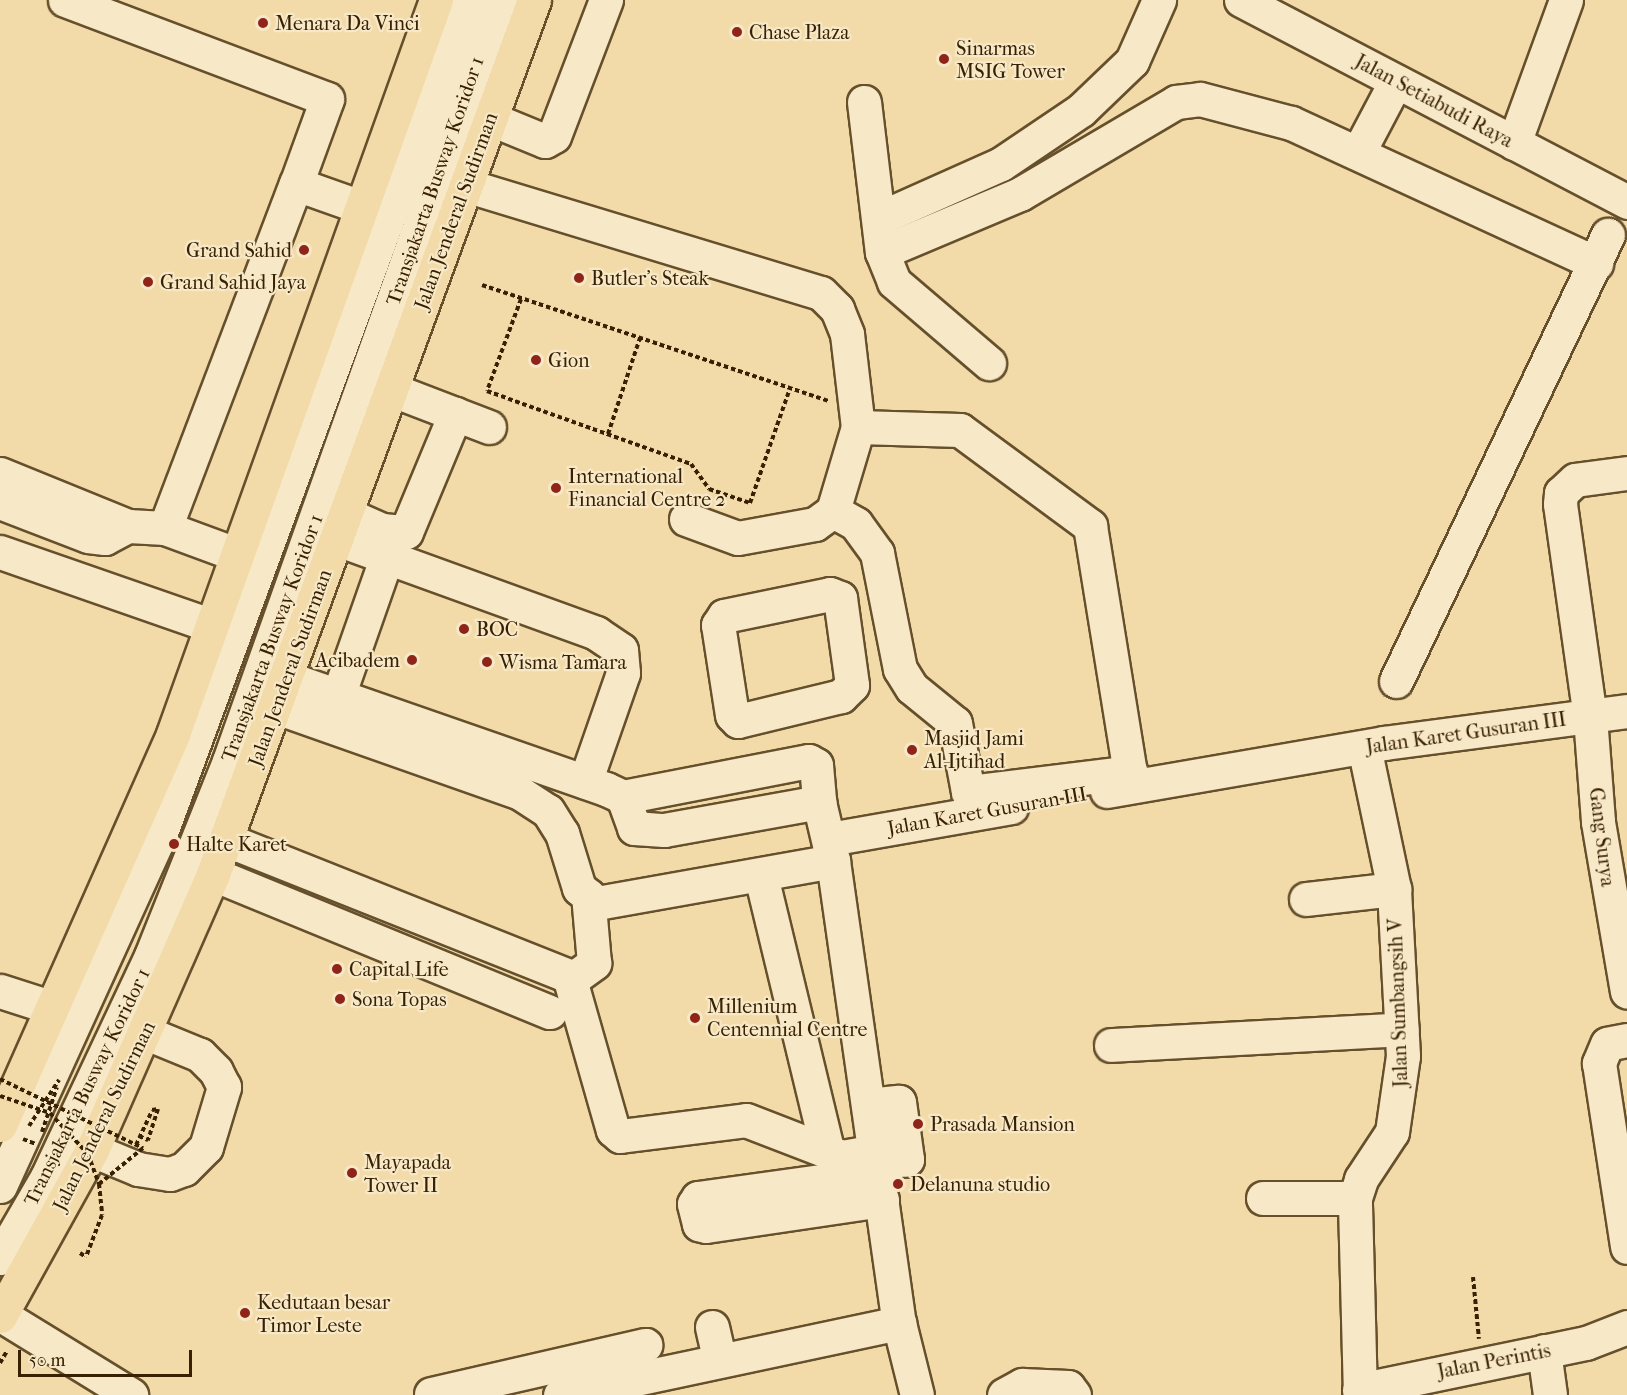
<!DOCTYPE html>
<style>
body{margin:0}
#map{position:relative;width:1627px;height:1395px;overflow:hidden;background:#f2dba9;font-family:"IM FELL French Canon",serif}
div>[style]{position:absolute}
.path>*{height:4px;margin-top:-2px;transform-origin:0;background:repeating-linear-gradient(90deg,#382102 0 4.5px,transparent 0 7.5px)}
.roads{filter:drop-shadow(2px 0 #66502c) drop-shadow(-2px 0 #66502c) drop-shadow(0 2px #66502c) drop-shadow(0 -2px #66502c)}
.minor>*{height:33px;margin:-16.5px;padding:0 16.5px;transform-origin:16.5px;border-radius:16.5px;background:#f7e8c7}
.major>*{height:33px;margin:-16.5px;padding:0 16.5px;transform-origin:16.5px;border-radius:16.5px;background:#f2dba9}
.path-bridge>*{height:4px;margin-top:-2px;transform-origin:0;background:repeating-linear-gradient(90deg,#382102 0 4.5px,transparent 0 7.5px)}
.dots>*{width:16px;height:16px;translate:-50% -50%;box-sizing:border-box;border:3px solid #f7e8c7;border-radius:50%}
span{translate:-50% -50%;white-space:nowrap;text-align:center;line-height:1.15;-webkit-text-stroke:4.5px #f7e8c7;paint-order:stroke}
.poi-label{font-size:20px;color:#382102}
.left{translate:0 -50%;text-align:left}
.right{translate:-100% -50%;text-align:right}
.street-label{font-size:20px;color:#382102}
.scale{position:absolute;left:18px;top:1350px;width:174px;height:27px;box-sizing:border-box;border:3px solid #382102;border-top:0;padding-left:8px;font-size:18px;line-height:21px;white-space:nowrap;color:#382102;-webkit-text-stroke:4px #f7e8c7;paint-order:stroke}
</style>
<div id="map">
<div class="path">
<div style="left:482px;top:285px;width:365px;rotate:18.5deg"></div>
<div style="left:521px;top:299px;width:98px;rotate:110.3deg"></div>
<div style="left:487px;top:391px;width:217px;rotate:19.7deg"></div>
<div style="left:691px;top:464px;width:31px;rotate:54deg"></div>
<div style="left:709px;top:489px;width:43px;rotate:18.9deg"></div>
<div style="left:750px;top:503px;width:122px;rotate:-70.8deg"></div>
<div style="left:608px;top:434px;width:101px;rotate:-71.6deg"></div>
<div style="left:139px;top:1136px;width:10px;rotate:24deg"></div>
<div style="left:80px;top:1253px;width:7px;rotate:34deg"></div>
<div style="left:1473px;top:1277px;width:62px;rotate:84.5deg"></div>
<div style="left:0;top:1363px;width:14px;rotate:-60deg"></div>
</div>
<div class="roads">
<div class="minor">
<div style="left:65px;top:0;width:280px;rotate:20.7deg"></div>
<div style="left:327px;top:99px;width:90px;rotate:110deg"></div>
<div style="left:1241px;top:0;width:436px;rotate:27.6deg"></div>
<div style="left:864px;top:102px;width:151px;rotate:83.2deg"></div>
<div style="left:882px;top:252px;width:32px;rotate:68deg"></div>
<div style="left:894px;top:282px;width:125px;rotate:40.5deg"></div>
<div style="left:491px;top:119px;width:58px;rotate:22.2deg"></div>
<div style="left:545px;top:141px;width:10px;rotate:-29deg"></div>
<div style="left:554px;top:136px;width:146px;rotate:-69.1deg"></div>
<div style="left:1514px;top:143px;width:152px;rotate:-70deg"></div>
<div style="left:1358px;top:153px;width:81px;rotate:-62.2deg"></div>
<div style="left:465px;top:185px;width:372px;rotate:16.9deg"></div>
<div style="left:821px;top:293px;width:23px;rotate:45deg"></div>
<div style="left:837px;top:309px;width:27px;rotate:68deg"></div>
<div style="left:847px;top:334px;width:94px;rotate:83.3deg"></div>
<div style="left:858px;top:427px;width:88px;rotate:106.6deg"></div>
<div style="left:833px;top:511px;width:26px;rotate:29deg"></div>
<div style="left:856px;top:524px;width:36px;rotate:54deg"></div>
<div style="left:877px;top:553px;width:118px;rotate:78.8deg"></div>
<div style="left:900px;top:669px;width:22px;rotate:58deg"></div>
<div style="left:912px;top:688px;width:55px;rotate:39.1deg"></div>
<div style="left:955px;top:723px;width:70px;rotate:79.3deg"></div>
<div style="left:968px;top:792px;width:164px;rotate:-7deg"></div>
<div style="left:882px;top:217px;width:130px;rotate:-24deg"></div>
<div style="left:1001px;top:164px;width:97px;rotate:-34deg"></div>
<div style="left:1081px;top:110px;width:71px;rotate:-43.9deg"></div>
<div style="left:1132px;top:61px;width:67px;rotate:-66.1deg"></div>
<div style="left:882px;top:252px;width:150px;rotate:-22.8deg"></div>
<div style="left:1020px;top:194px;width:181px;rotate:-30.5deg"></div>
<div style="left:1176px;top:102px;width:24px;rotate:-7deg"></div>
<div style="left:1200px;top:99px;width:94px;rotate:14.8deg"></div>
<div style="left:1291px;top:123px;width:336px;rotate:24.7deg"></div>
<div style="left:390px;top:389px;width:106px;rotate:21deg"></div>
<div style="left:858px;top:427px;width:102px;rotate:1.7deg"></div>
<div style="left:960px;top:430px;width:162px;rotate:36.4deg"></div>
<div style="left:1090px;top:526px;width:263px;rotate:80.8deg"></div>
<div style="left:1627px;top:473px;width:52px;rotate:172.3deg"></div>
<div style="left:1575px;top:480px;width:19px;rotate:137deg"></div>
<div style="left:1561px;top:493px;width:11px;rotate:95deg"></div>
<div style="left:1560px;top:504px;width:215px;rotate:82deg"></div>
<div style="left:1590px;top:717px;width:105px;rotate:85.6deg"></div>
<div style="left:1598px;top:822px;width:172px;rotate:80.3deg"></div>
<div style="left:0;top:474px;width:138px;rotate:22.1deg"></div>
<div style="left:128px;top:526px;width:37px;rotate:3deg"></div>
<div style="left:165px;top:528px;width:78px;rotate:20.3deg"></div>
<div style="left:0;top:502px;width:94px;rotate:21.1deg"></div>
<div style="left:88px;top:536px;width:17px;rotate:7deg"></div>
<div style="left:105px;top:538px;width:26px;rotate:-28deg"></div>
<div style="left:346px;top:514px;width:39px;rotate:24deg"></div>
<div style="left:382px;top:530px;width:24px;rotate:5deg"></div>
<div style="left:406px;top:532px;width:128px;rotate:-67.4deg"></div>
<div style="left:686px;top:519px;width:55px;rotate:20.1deg"></div>
<div style="left:738px;top:538px;width:78px;rotate:-10.3deg"></div>
<div style="left:815px;top:524px;width:22px;rotate:-36deg"></div>
<div style="left:165px;top:528px;width:368px;rotate:-69.2deg"></div>
<div style="left:296px;top:184px;width:69px;rotate:19.5deg"></div>
<div style="left:337px;top:539px;width:276px;rotate:19.9deg"></div>
<div style="left:596px;top:633px;width:30px;rotate:34deg"></div>
<div style="left:621px;top:650px;width:23px;rotate:85deg"></div>
<div style="left:623px;top:673px;width:115px;rotate:109.2deg"></div>
<div style="left:0;top:552px;width:225px;rotate:19.2deg"></div>
<div style="left:830px;top:594px;width:11px;rotate:22deg"></div>
<div style="left:840px;top:598px;width:88px;rotate:82.1deg"></div>
<div style="left:852px;top:685px;width:16px;rotate:135deg"></div>
<div style="left:841px;top:696px;width:106px;rotate:166.4deg"></div>
<div style="left:738px;top:721px;width:8px;rotate:-135deg"></div>
<div style="left:732px;top:715px;width:91px;rotate:-98.8deg"></div>
<div style="left:718px;top:625px;width:11px;rotate:-56deg"></div>
<div style="left:724px;top:616px;width:108px;rotate:-11.7deg"></div>
<div style="left:287px;top:678px;width:338px;rotate:19.2deg"></div>
<div style="left:606px;top:789px;width:19px;rotate:25deg"></div>
<div style="left:623px;top:797px;width:33px;rotate:70deg"></div>
<div style="left:634px;top:828px;width:30px;rotate:4deg"></div>
<div style="left:664px;top:830px;width:158px;rotate:-10.2deg"></div>
<div style="left:819px;top:802px;width:61px;rotate:76.7deg"></div>
<div style="left:833px;top:861px;width:467px;rotate:81.9deg"></div>
<div style="left:899px;top:1323px;width:74px;rotate:76deg"></div>
<div style="left:1396px;top:681px;width:494px;rotate:-64.6deg"></div>
<div style="left:338px;top:696px;width:148px;rotate:-70.7deg"></div>
<div style="left:276px;top:707px;width:259px;rotate:19.4deg"></div>
<div style="left:520px;top:793px;width:33px;rotate:33deg"></div>
<div style="left:548px;top:811px;width:26px;rotate:58deg"></div>
<div style="left:562px;top:833px;width:58px;rotate:72.8deg"></div>
<div style="left:579px;top:888px;width:23px;rotate:40deg"></div>
<div style="left:597px;top:903px;width:240px;rotate:-10.1deg"></div>
<div style="left:1107px;top:791px;width:281px;rotate:-9.8deg"></div>
<div style="left:1384px;top:743px;width:245px;rotate:-7.5deg"></div>
<div style="left:623px;top:797px;width:189px;rotate:-11deg"></div>
<div style="left:809px;top:761px;width:8px;rotate:30deg"></div>
<div style="left:816px;top:765px;width:37px;rotate:85deg"></div>
<div style="left:830px;top:839px;width:184px;rotate:-10deg"></div>
<div style="left:227px;top:840px;width:368px;rotate:21.7deg"></div>
<div style="left:569px;top:976px;width:160px;rotate:74.1deg"></div>
<div style="left:613px;top:1130px;width:9px;rotate:41deg"></div>
<div style="left:620px;top:1136px;width:127px;rotate:-7.2deg"></div>
<div style="left:746px;top:1120px;width:103px;rotate:21.1deg"></div>
<div style="left:842px;top:1157px;width:34px;rotate:-10deg"></div>
<div style="left:213px;top:874px;width:364px;rotate:22.3deg"></div>
<div style="left:761px;top:876px;width:284px;rotate:76.4deg"></div>
<div style="left:1306px;top:899px;width:89px;rotate:-6.5deg"></div>
<div style="left:571px;top:980px;width:29px;rotate:-36deg"></div>
<div style="left:594px;top:963px;width:68px;rotate:-95deg"></div>
<div style="left:0;top:991px;width:59px;rotate:17.8deg"></div>
<div style="left:1627px;top:1040px;width:20px;rotate:169deg"></div>
<div style="left:1607px;top:1044px;width:21px;rotate:113deg"></div>
<div style="left:1599px;top:1063px;width:186px;rotate:81.3deg"></div>
<div style="left:1111px;top:1045px;width:291px;rotate:-3.1deg"></div>
<div style="left:868px;top:1105px;width:31px;rotate:-6deg"></div>
<div style="left:899px;top:1102px;width:58px;rotate:82deg"></div>
<div style="left:907px;top:1159px;width:31px;rotate:173deg"></div>
<div style="left:92px;top:1150px;width:50px;rotate:22.4deg"></div>
<div style="left:138px;top:1169px;width:32px;rotate:9deg"></div>
<div style="left:170px;top:1174px;width:15px;rotate:-20deg"></div>
<div style="left:184px;top:1169px;width:31px;rotate:-45deg"></div>
<div style="left:206px;top:1147px;width:63px;rotate:-73.3deg"></div>
<div style="left:224px;top:1087px;width:18px;rotate:-117deg"></div>
<div style="left:216px;top:1071px;width:23px;rotate:-135deg"></div>
<div style="left:200px;top:1055px;width:58px;rotate:-157.8deg"></div>
<div style="left:878px;top:1173px;width:182px;rotate:172.1deg"></div>
<div style="left:698px;top:1198px;width:7px;rotate:124deg"></div>
<div style="left:694px;top:1204px;width:21px;rotate:76deg"></div>
<div style="left:699px;top:1224px;width:7px;rotate:16deg"></div>
<div style="left:706px;top:1226px;width:178px;rotate:-8.4deg"></div>
<div style="left:0;top:1186px;width:386px;rotate:-65.5deg"></div>
<div style="left:160px;top:835px;width:890px;rotate:-69.75deg"></div>
<div style="left:1263px;top:1198px;width:92px"></div>
<div style="left:0;top:1258px;width:94px;rotate:-59.9deg"></div>
<div style="left:47px;top:1177px;width:244px;rotate:-64.8deg"></div>
<div style="left:151px;top:956px;width:210px;rotate:-68.2deg"></div>
<div style="left:229px;top:761px;width:808px;rotate:-70.4deg"></div>
<div style="left:1px;top:1315px;width:153px;rotate:31.6deg"></div>
<div style="left:712px;top:1327px;width:32px;rotate:77deg"></div>
<div style="left:1544px;top:1351px;width:44px;rotate:82.2deg"></div>
<div style="left:1359px;top:1390px;width:232px;rotate:-11.7deg"></div>
<div style="left:1586px;top:1343px;width:44px;rotate:-21.3deg"></div>
<div style="left:431px;top:1394px;width:220px;rotate:-12.9deg"></div>
<div style="left:560px;top:1395px;width:347px;rotate:-12deg"></div>
<div style="left:1004px;top:1395px;width:21px;rotate:-29deg"></div>
<div style="left:1022px;top:1385px;width:46px;rotate:2.5deg"></div>
<div style="left:1068px;top:1387px;width:10px;rotate:53deg"></div>
<div style="left:1360px;top:1395px;width:197px;rotate:-91.5deg"></div>
<div style="left:1355px;top:1198px;width:20px;rotate:-72deg"></div>
<div style="left:1361px;top:1179px;width:56px;rotate:-56.6deg"></div>
<div style="left:1392px;top:1132px;width:77px;rotate:-81.8deg"></div>
<div style="left:1403px;top:1056px;width:167px;rotate:-93.1deg"></div>
<div style="left:1394px;top:889px;width:145px;rotate:-101.9deg"></div>
</div>
<div class="major">
<div style="left:0;top:1125px;width:428px;rotate:-66.1deg"></div>
<div style="left:173px;top:734px;width:780px;rotate:-70.29deg"></div>
<div style="left:0;top:1316px;width:190px;rotate:-61deg"></div>
<div style="left:92px;top:1150px;width:301px;rotate:-66.3deg"></div>
<div style="left:213px;top:874px;width:931px;rotate:-69.83deg"></div>
</div>
</div>
<div class="path-bridge">
<div style="left:0;top:1079px;width:159px;rotate:25.8deg"></div>
<div style="left:143px;top:1148px;width:57px;rotate:140.7deg"></div>
<div style="left:0;top:1096px;width:53px;rotate:18.8deg"></div>
<div style="left:50px;top:1113px;width:56px;rotate:47.2deg"></div>
<div style="left:88px;top:1154px;width:32px;rotate:70deg"></div>
<div style="left:99px;top:1184px;width:31px;rotate:84deg"></div>
<div style="left:102px;top:1215px;width:45px;rotate:110.9deg"></div>
<div style="left:29px;top:1126px;width:55px;rotate:-56.9deg"></div>
<div style="left:42px;top:1132px;width:47px;rotate:-71.6deg"></div>
<div style="left:23px;top:1139px;width:14px;rotate:21deg"></div>
<div style="left:136px;top:1145px;width:38px;rotate:-65deg"></div>
<div style="left:152px;top:1110px;width:6px;rotate:-9deg"></div>
<div style="left:158px;top:1109px;width:33px;rotate:108deg"></div>
</div>
<div class="dots">
<div style="left:263px;top:23px;background:#8f2418"></div>
<div style="left:737px;top:32px;background:#8f2418"></div>
<div style="left:944px;top:59px;background:#8f2418"></div>
<div style="left:304px;top:250px;background:#8f2418"></div>
<div style="left:579px;top:278px;background:#8f2418"></div>
<div style="left:148px;top:282px;background:#8f2418"></div>
<div style="left:536px;top:360px;background:#8f2418"></div>
<div style="left:556px;top:488px;background:#8f2418"></div>
<div style="left:464px;top:629px;background:#8f2418"></div>
<div style="left:412px;top:660px;background:#8f2418"></div>
<div style="left:487px;top:662px;background:#8f2418"></div>
<div style="left:912px;top:750px;background:#8f2418"></div>
<div style="left:174px;top:844px;background:#8f2418"></div>
<div style="left:337px;top:969px;background:#8f2418"></div>
<div style="left:340px;top:999px;background:#8f2418"></div>
<div style="left:695px;top:1018px;background:#8f2418"></div>
<div style="left:918px;top:1124px;background:#8f2418"></div>
<div style="left:352px;top:1173px;background:#8f2418"></div>
<div style="left:898px;top:1184px;background:#8f2418"></div>
<div style="left:245px;top:1313px;background:#8f2418"></div>
</div>
<div class="poi-label">
<span class="left" style="left:275px;top:23px">Menara Da Vinci</span>
<span class="left" style="left:749px;top:32px">Chase Plaza</span>
<span class="left" style="left:956px;top:60px">Sinarmas<br>MSIG Tower</span>
<span class="right" style="left:292px;top:250px">Grand Sahid</span>
<span class="left" style="left:591px;top:278px">Butler's Steak</span>
<span class="left" style="left:160px;top:282px">Grand Sahid Jaya</span>
<span class="left" style="left:548px;top:360px">Gion</span>
<span class="left" style="left:568px;top:488px">International<br>Financial Centre 2</span>
<span class="left" style="left:476px;top:629px">BOC</span>
<span class="right" style="left:400px;top:660px">Acibadem</span>
<span class="left" style="left:499px;top:662px">Wisma Tamara</span>
<span class="left" style="left:924px;top:750px">Masjid Jami<br>Al-Ijtihad</span>
<span class="left" style="left:186px;top:844px">Halte Karet</span>
<span class="left" style="left:349px;top:969px">Capital Life</span>
<span class="left" style="left:352px;top:999px">Sona Topas</span>
<span class="left" style="left:707px;top:1018px">Millenium<br>Centennial Centre</span>
<span class="left" style="left:930px;top:1124px">Prasada Mansion</span>
<span class="left" style="left:364px;top:1174px">Mayapada<br>Tower II</span>
<span class="left" style="left:910px;top:1184px">Delanuna studio</span>
<span class="left" style="left:257px;top:1314px">Kedutaan besar<br>Timor Leste</span>
</div>
<div class="street-label">
<span style="left:1434px;top:101px;rotate:28deg">Jalan Setiabudi Raya</span>
<span style="left:435px;top:181px;rotate:-71deg">Transjakarta Busway Koridor 1</span>
<span style="left:456px;top:211px;rotate:-70deg">Jalan Jenderal Sudirman</span>
<span style="left:272px;top:638px;rotate:-70deg">Transjakarta Busway Koridor 1</span>
<span style="left:290px;top:668px;rotate:-70deg">Jalan Jenderal Sudirman</span>
<span style="left:1466px;top:733px;rotate:-8deg">Jalan Karet Gusuran III</span>
<span style="left:987px;top:811px;rotate:-10deg">Jalan Karet Gusuran III</span>
<span style="left:1602px;top:837px;rotate:83deg">Gang Surya</span>
<span style="left:1398px;top:1003px;rotate:-92deg">Jalan Sumbangsih V</span>
<span style="left:87px;top:1087px;rotate:-64deg">Transjakarta Busway Koridor 1</span>
<span style="left:104px;top:1116px;rotate:-64deg">Jalan Jenderal Sudirman</span>
<span style="left:1494px;top:1361px;rotate:-11deg">Jalan Perintis</span>
</div>
<div class="scale">50 m</div>
</div>
